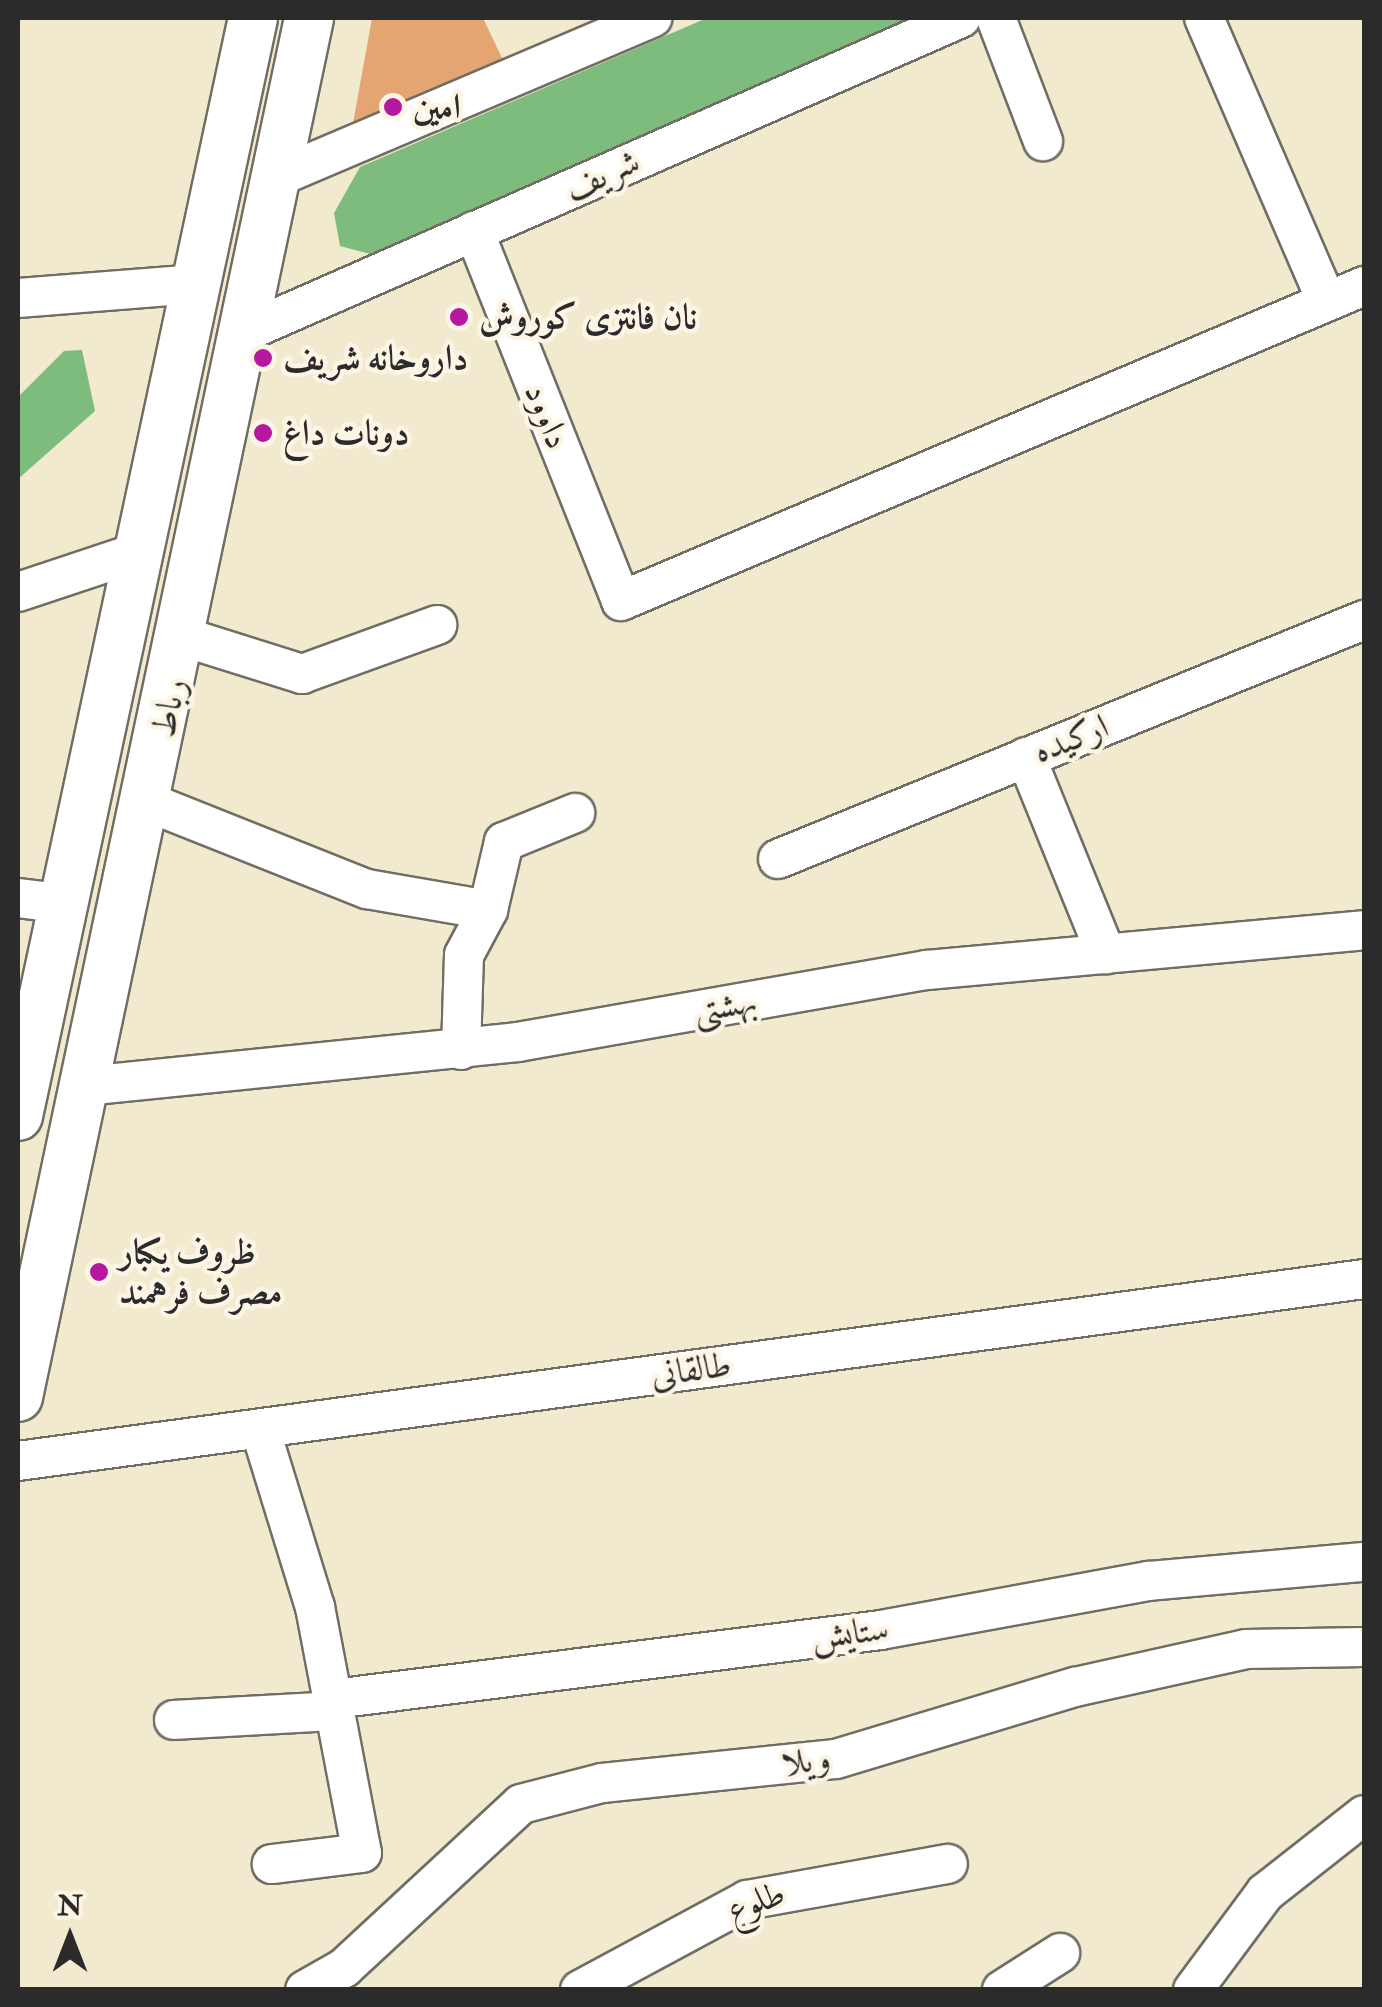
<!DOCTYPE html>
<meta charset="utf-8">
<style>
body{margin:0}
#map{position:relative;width:1382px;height:2007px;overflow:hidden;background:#f1eacf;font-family:"IM FELL Double Pica",Amiri,serif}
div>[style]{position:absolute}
.forest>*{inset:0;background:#7ebc7d}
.building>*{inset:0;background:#e5a573}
.roads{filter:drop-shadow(2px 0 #706e64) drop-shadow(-2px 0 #706e64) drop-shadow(0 2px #706e64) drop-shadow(0 -2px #706e64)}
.minor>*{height:38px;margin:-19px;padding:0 19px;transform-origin:19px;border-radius:19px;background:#fff}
.major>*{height:48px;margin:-24px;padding:0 24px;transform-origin:24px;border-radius:24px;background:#fff}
.dots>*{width:28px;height:28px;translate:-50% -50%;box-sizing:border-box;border:5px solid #fcf5e5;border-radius:50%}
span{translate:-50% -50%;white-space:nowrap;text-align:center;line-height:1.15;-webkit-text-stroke:9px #fcf5e5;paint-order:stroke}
.poi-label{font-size:35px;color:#2b2b2b;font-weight:700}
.left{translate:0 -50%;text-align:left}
.street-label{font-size:35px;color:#2b2b2b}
.frame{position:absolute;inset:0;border:20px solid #2b2b2b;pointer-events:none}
.north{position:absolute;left:20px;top:1887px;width:100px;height:100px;-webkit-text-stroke:8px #fcf5e5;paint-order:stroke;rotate:0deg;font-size:28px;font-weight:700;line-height:40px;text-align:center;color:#2b2b2b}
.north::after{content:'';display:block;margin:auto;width:35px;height:45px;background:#2b2b2b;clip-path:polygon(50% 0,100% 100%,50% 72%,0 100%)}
</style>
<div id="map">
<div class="forest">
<div style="clip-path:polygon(707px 18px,932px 18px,374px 255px,340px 246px,334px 213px,360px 167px)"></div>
<div style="clip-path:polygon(82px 350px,95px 411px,18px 479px,18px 397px,64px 351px)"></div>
</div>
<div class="building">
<div style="clip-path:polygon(372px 18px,483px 18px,510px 75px,350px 140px)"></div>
</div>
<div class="roads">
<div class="minor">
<div style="left:996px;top:18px;width:132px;rotate:69.1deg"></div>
<div style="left:1204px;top:18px;width:309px;rotate:66.6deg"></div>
<div style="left:275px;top:178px;width:410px;rotate:-23deg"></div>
<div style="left:474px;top:231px;width:398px;rotate:68.3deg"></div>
<div style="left:621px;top:601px;width:807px;rotate:-22.97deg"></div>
<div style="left:18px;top:298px;width:177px;rotate:-4.5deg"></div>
<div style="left:243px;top:333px;width:784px;rotate:-23.69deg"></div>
<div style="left:18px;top:592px;width:130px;rotate:-18.4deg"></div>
<div style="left:184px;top:637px;width:124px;rotate:17.4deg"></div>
<div style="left:302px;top:674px;width:144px;rotate:-19.9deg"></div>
<div style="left:1026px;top:757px;width:213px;rotate:67.9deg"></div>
<div style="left:148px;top:802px;width:236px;rotate:21.7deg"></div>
<div style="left:367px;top:889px;width:123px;rotate:9.8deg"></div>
<div style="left:778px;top:859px;width:633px;rotate:-22.19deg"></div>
<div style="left:18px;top:898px;width:49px;rotate:7deg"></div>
<div style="left:461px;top:1050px;width:95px;rotate:-88.2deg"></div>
<div style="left:464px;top:955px;width:51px;rotate:-61.9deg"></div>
<div style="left:488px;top:910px;width:70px;rotate:-76.8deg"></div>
<div style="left:504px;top:842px;width:77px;rotate:-22.2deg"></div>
<div style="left:86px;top:1086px;width:434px;rotate:-5.8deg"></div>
<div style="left:518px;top:1042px;width:415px;rotate:-10deg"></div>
<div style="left:927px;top:970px;width:439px;rotate:-5.2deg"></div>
<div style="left:262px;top:1435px;width:180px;rotate:72.9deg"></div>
<div style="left:315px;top:1607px;width:250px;rotate:79.2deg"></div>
<div style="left:362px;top:1853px;width:91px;rotate:173deg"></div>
<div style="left:18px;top:1461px;width:1358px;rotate:-7.7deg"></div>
<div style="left:334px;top:1699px;width:551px;rotate:-7.19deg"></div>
<div style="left:881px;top:1630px;width:272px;rotate:-10.4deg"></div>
<div style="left:1149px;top:1581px;width:216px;rotate:-5.1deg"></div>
<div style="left:174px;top:1720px;width:162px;rotate:-3.2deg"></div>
<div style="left:305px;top:1990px;width:45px;rotate:-29.4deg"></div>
<div style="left:344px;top:1968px;width:241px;rotate:-42.8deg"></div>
<div style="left:521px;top:1804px;width:84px;rotate:-14.5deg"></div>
<div style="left:602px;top:1783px;width:235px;rotate:-5.9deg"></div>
<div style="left:836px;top:1759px;width:250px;rotate:-16.8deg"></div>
<div style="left:1075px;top:1687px;width:175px;rotate:-12.5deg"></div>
<div style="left:1246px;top:1649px;width:118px;rotate:-1deg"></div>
<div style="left:580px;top:1990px;width:190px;rotate:-28.3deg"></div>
<div style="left:747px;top:1900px;width:204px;rotate:-10.2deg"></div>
<div style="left:1002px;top:1990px;width:69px;rotate:-32.5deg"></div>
<div style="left:1193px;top:1990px;width:121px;rotate:-53.4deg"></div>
<div style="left:1265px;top:1893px;width:126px;rotate:-38.2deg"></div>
</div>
<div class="major">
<div style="left:18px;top:1116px;width:1123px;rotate:-77.92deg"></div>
<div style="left:18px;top:1397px;width:1409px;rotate:-78.08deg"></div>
</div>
</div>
<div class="dots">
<div style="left:393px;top:107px;background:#b5179e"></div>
<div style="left:459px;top:317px;background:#b5179e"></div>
<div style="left:263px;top:358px;background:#b5179e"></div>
<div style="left:263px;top:433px;background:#b5179e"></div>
<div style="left:99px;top:1272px;background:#b5179e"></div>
</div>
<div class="poi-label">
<span class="left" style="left:413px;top:107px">امین</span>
<span class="left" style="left:479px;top:317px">نان فانتزی کوروش</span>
<span class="left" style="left:283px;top:358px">داروخانه شریف</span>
<span class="left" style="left:283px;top:433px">دونات داغ</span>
<span class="left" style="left:119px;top:1272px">ظروف یکبار<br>مصرف فرهمند</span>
</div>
<div class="street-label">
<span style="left:602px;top:175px;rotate:-24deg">شریف</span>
<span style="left:547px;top:416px;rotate:68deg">داوود</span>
<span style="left:169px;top:708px;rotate:-78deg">رباط</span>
<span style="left:1071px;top:739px;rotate:-22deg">ارکیده</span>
<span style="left:725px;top:1006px;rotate:-10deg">بهشتی</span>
<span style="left:691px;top:1370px;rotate:-8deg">طالقانی</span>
<span style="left:850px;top:1633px;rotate:-7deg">ستایش</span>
<span style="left:806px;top:1761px;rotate:-8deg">ویلا</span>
<span style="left:756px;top:1902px;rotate:-20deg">طلوع</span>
</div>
<div class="frame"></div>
<div class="north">N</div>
</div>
